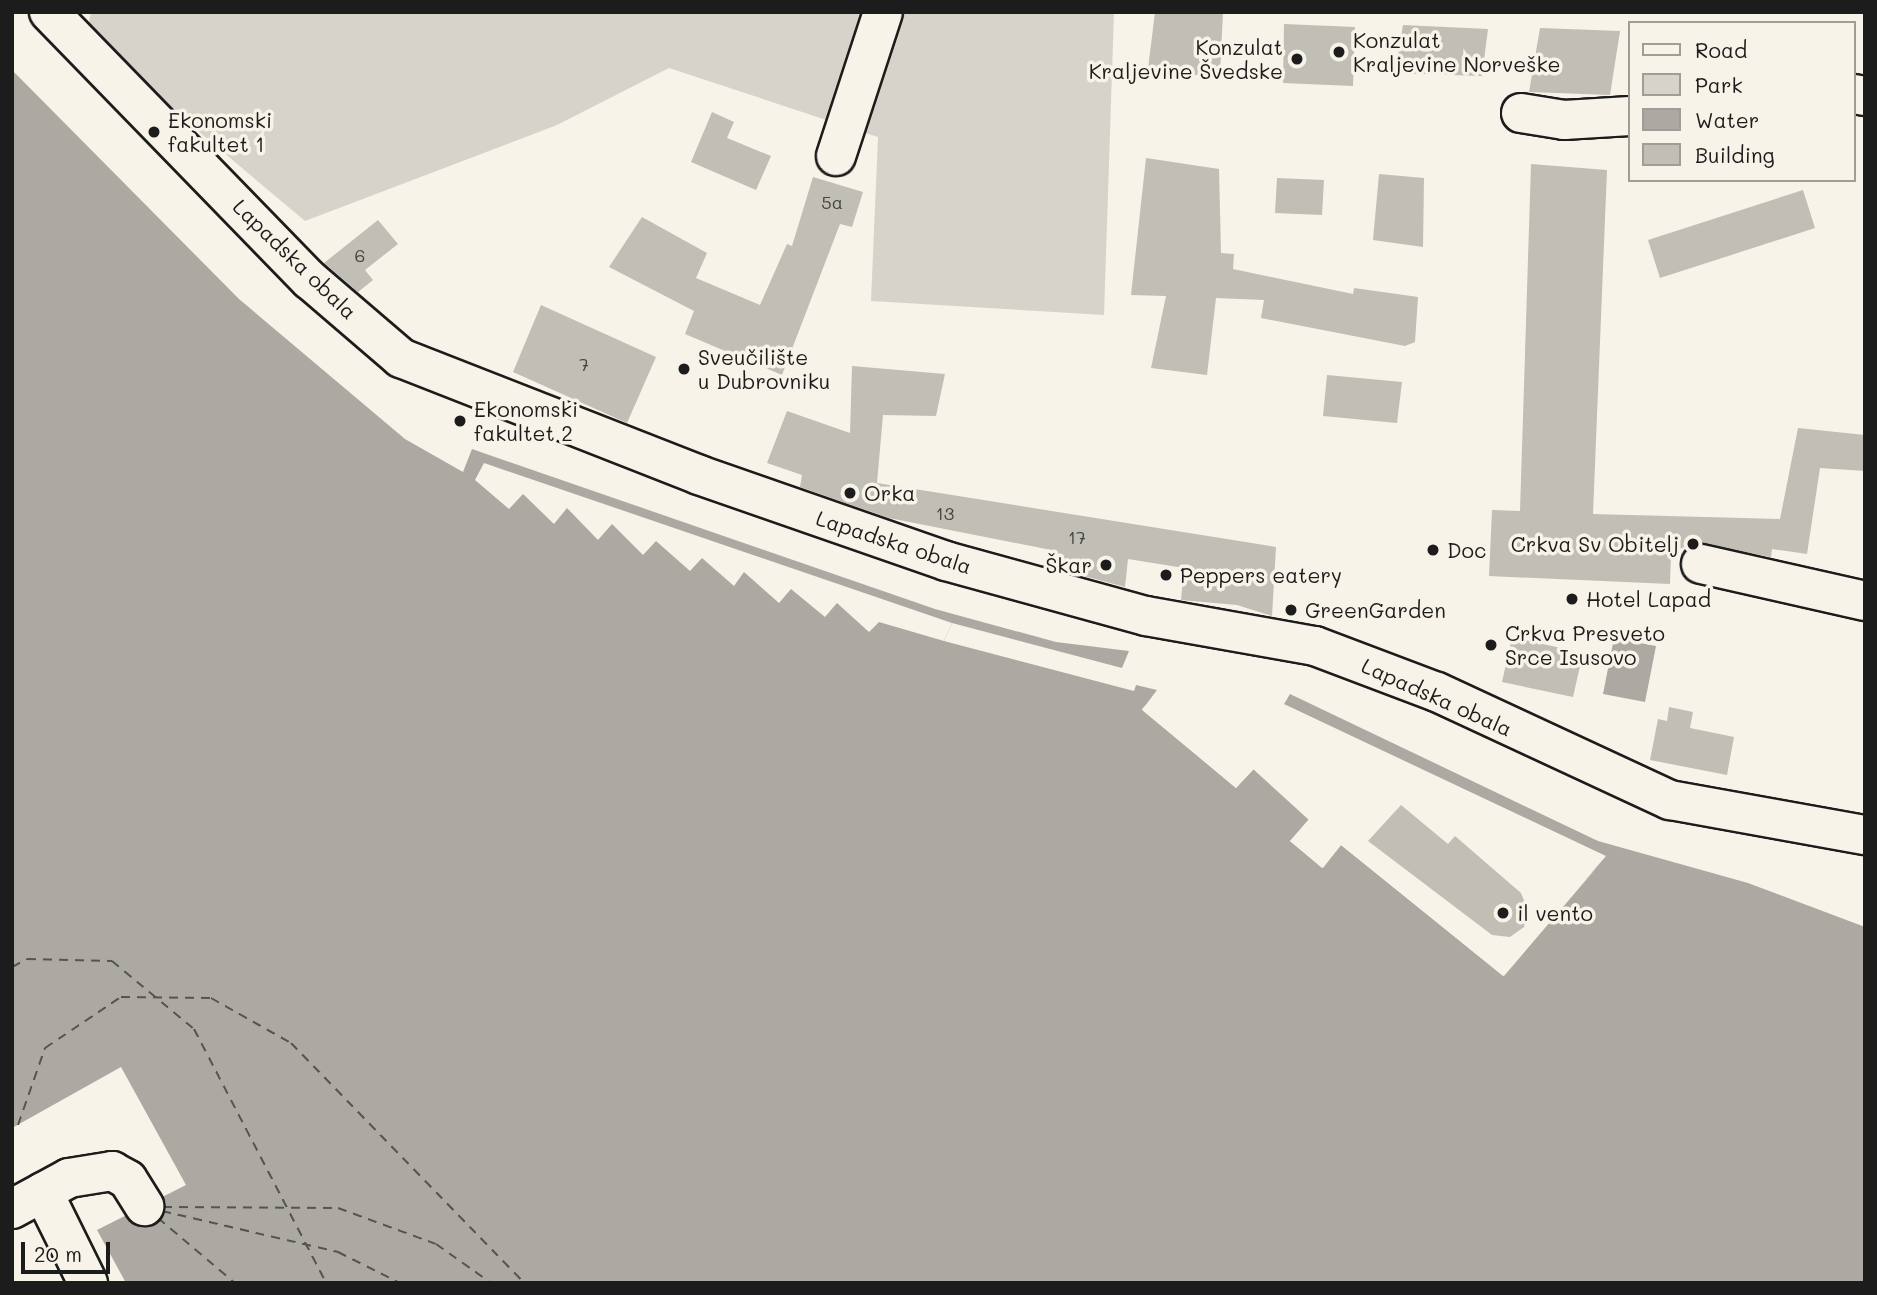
<!DOCTYPE html>
<meta charset="utf-8">
<style>
body{margin:0}
#map{position:relative;width:1877px;height:1295px;overflow:hidden;background:#f7f3e8;font-family:Mali,sans-serif}
div>[style]{position:absolute}
.green>*{inset:0;background:#d7d3cb}
.water>*{inset:0;background:#aca9a2}
.pier>*{inset:0;background:#f7f3e8}
.ferry>*{height:2px;margin-top:-1px;transform-origin:0;background:repeating-linear-gradient(90deg,#565452 0 9px,transparent 0 16px)}
.building>*{inset:0;background:#c0beb5}
.roads{filter:drop-shadow(2px 0 #1c1c1c) drop-shadow(-2px 0 #1c1c1c) drop-shadow(0 2px #1c1c1c) drop-shadow(0 -2px #1c1c1c)}
.minor>*{height:38px;margin:-19px;padding:0 19px;transform-origin:19px;border-radius:19px;background:#f7f3e8}
.dots>*{width:19px;height:19px;translate:-50% -50%;box-sizing:border-box;border:4px solid #f7f3e8;border-radius:50%}
span{translate:-50% -50%;white-space:nowrap;text-align:center;line-height:1.15;-webkit-text-stroke:7px #f7f3e8;paint-order:stroke}
.number-label{font-size:18px;color:#454442}
.number-label span{-webkit-text-stroke-width:0}
.poi-label{font-size:21px;color:#1c1c1c}
.left{translate:0 -50%;text-align:left}
.right{translate:-100% -50%;text-align:right}
.street-label{font-size:21px;color:#1c1c1c}
.frame{position:absolute;inset:0;border:14px solid #1c1c1c;pointer-events:none}
.legend{position:absolute;left:1628px;top:21px;width:228px;height:161px;box-sizing:border-box;background:#f7f3e8;border:2px solid #9f9d96;margin:0;padding:9px 12px;list-style:none;font-size:21px;color:#1c1c1c}
.legend li{display:flex;align-items:center;gap:14px;height:35px}
.legend b{width:35px;border:2px solid #9f9d96}
.scale{position:absolute;left:21px;top:1242px;width:89px;height:32px;box-sizing:border-box;border:4px solid #1c1c1c;border-top:0;padding-left:9px;font-size:21px;line-height:24px;white-space:nowrap;color:#1c1c1c;-webkit-text-stroke:5px #f7f3e8;paint-order:stroke}
</style>
<div id="map">
<div class="green">
<div style="clip-path:polygon(91px 12px,1114px 12px,1104px 315px,871px 301px,878px 137px,669px 68px,557px 125px,305px 221px,86px 37px)"></div>
</div>
<div class="water">
<div style="clip-path:polygon(12px 70px,239px 299px,405px 439px,463px 472px,472px 449px,935px 609px,1056px 642px,1129px 651px,1122px 668px,952px 623px,944px 641px,1134px 691px,1136px 685px,1157px 690px,1142px 710px,1236px 788px,1253px 769px,1309px 820px,1290px 841px,1323px 868px,1341px 845px,1503px 976px,1606px 856px,1284px 704px,1290px 694px,1598px 841px,1748px 883px,1865px 927px,1865px 1283px,126px 1283px,97px 1230px,186px 1185px,121px 1067px,12px 1128px)"></div>
<div style="clip-path:polygon(1614px 638px,1656px 646px,1645px 702px,1603px 694px)"></div>
</div>
<div class="pier">
<div style="clip-path:polygon(484px 463px,841px 585px,952px 623px,944px 641px,879px 622px,869px 632px,837px 603px,825px 617px,791px 589px,779px 603px,744px 572px,734px 586px,702px 558px,690px 571px,656px 541px,643px 555px,612px 524px,598px 540px,567px 508px,554px 524px,523px 494px,509px 509px,475px 480px)"></div>
<div style="clip-path:polygon(1161px 690px,1147px 709px,1236px 783px,1255px 766px,1312px 817px,1295px 840px,1322px 863px,1343px 842px,1503px 971px,1598px 866px,1504px 976px,1341px 845px,1322px 868px,1290px 841px,1309px 819px,1254px 769px,1236px 788px,1142px 709px)"></div>
</div>
<div class="ferry">
<div style="left:12px;top:967px;width:17px;rotate:-28deg"></div>
<div style="left:27px;top:959px;width:85px;rotate:1.3deg"></div>
<div style="left:112px;top:961px;width:107px;rotate:39.7deg"></div>
<div style="left:194px;top:1029px;width:286px;rotate:62.5deg"></div>
<div style="left:18px;top:1125px;width:82px;rotate:-70.7deg"></div>
<div style="left:45px;top:1048px;width:92px;rotate:-33.9deg"></div>
<div style="left:121px;top:997px;width:90px;rotate:0.6deg"></div>
<div style="left:211px;top:998px;width:92px;rotate:29.4deg"></div>
<div style="left:291px;top:1043px;width:334px;rotate:45.8deg"></div>
<div style="left:163px;top:1207px;width:175px;rotate:0.3deg"></div>
<div style="left:338px;top:1208px;width:104px;rotate:20.2deg"></div>
<div style="left:436px;top:1244px;width:67px;rotate:35.3deg"></div>
<div style="left:162px;top:1211px;width:181px;rotate:13.1deg"></div>
<div style="left:338px;top:1252px;width:69px;rotate:26.6deg"></div>
<div style="left:158px;top:1218px;width:101px;rotate:40.2deg"></div>
</div>
<div class="building">
<div style="clip-path:polygon(1155px 12px,1223px 12px,1220px 74px,1147px 77px)"></div>
<div style="clip-path:polygon(1284px 24px,1355px 27px,1353px 86px,1283px 83px)"></div>
<div style="clip-path:polygon(1403px 25px,1488px 29px,1482px 76px,1395px 73px)"></div>
<div style="clip-path:polygon(1540px 28px,1620px 31px,1610px 95px,1529px 92px)"></div>
<div style="clip-path:polygon(712px 112px,734px 122px,727px 138px,771px 156px,756px 190px,691px 162px)"></div>
<div style="clip-path:polygon(1146px 158px,1219px 169px,1221px 253px,1234px 254px,1233px 269px,1353px 294px,1354px 288px,1418px 297px,1415px 342px,1405px 346px,1261px 318px,1264px 300px,1216px 298px,1207px 375px,1151px 368px,1166px 296px,1131px 295px)"></div>
<div style="clip-path:polygon(1531px 164px,1607px 170px,1593px 514px,1780px 519px,1798px 428px,1865px 435px,1865px 471px,1820px 468px,1807px 554px,1772px 549px,1771px 557px,1695px 543px,1671px 552px,1670px 584px,1489px 576px,1492px 510px,1520px 511px)"></div>
<div style="clip-path:polygon(1379px 174px,1424px 178px,1423px 247px,1373px 240px)"></div>
<div style="clip-path:polygon(813px 177px,863px 192px,852px 227px,840px 224px,782px 375px,685px 334px,694px 311px,609px 267px,642px 217px,707px 253px,696px 278px,760px 305px,787px 244px,792px 246px)"></div>
<div style="clip-path:polygon(1277px 178px,1324px 180px,1322px 215px,1275px 213px)"></div>
<div style="clip-path:polygon(1803px 190px,1815px 228px,1660px 278px,1648px 240px)"></div>
<div style="clip-path:polygon(378px 220px,398px 244px,365px 270px,373px 280px,358px 292px,324px 263px)"></div>
<div style="clip-path:polygon(541px 305px,656px 357px,627px 423px,513px 372px)"></div>
<div style="clip-path:polygon(852px 366px,945px 374px,936px 416px,883px 415px,877px 483px,1276px 547px,1272px 616px,1237px 605px,1181px 600px,1184px 568px,1128px 559px,1125px 587px,1054px 568px,1056px 551px,889px 518px,800px 487px,802px 475px,767px 463px,787px 411px,850px 433px)"></div>
<div style="clip-path:polygon(1327px 375px,1402px 382px,1397px 423px,1323px 416px)"></div>
<div style="clip-path:polygon(1512px 637px,1583px 653px,1573px 697px,1502px 682px)"></div>
<div style="clip-path:polygon(1669px 707px,1693px 712px,1690px 728px,1734px 737px,1727px 775px,1650px 760px,1658px 719px,1667px 721px)"></div>
<div style="clip-path:polygon(1401px 805px,1448px 844px,1455px 836px,1521px 893px,1528px 911px,1524px 927px,1510px 937px,1492px 935px,1368px 841px)"></div>
</div>
<div class="roads">
<div class="minor">
<div style="left:49px;top:12px;width:374px;rotate:45.8deg"></div>
<div style="left:310px;top:280px;width:120px;rotate:40.6deg"></div>
<div style="left:401px;top:358px;width:320px;rotate:21.4deg"></div>
<div style="left:699px;top:475px;width:262px;rotate:19.2deg"></div>
<div style="left:946px;top:561px;width:207px;rotate:15.4deg"></div>
<div style="left:1146px;top:616px;width:172px;rotate:10.1deg"></div>
<div style="left:1315px;top:646px;width:130px;rotate:20.7deg"></div>
<div style="left:1437px;top:692px;width:257px;rotate:24.9deg"></div>
<div style="left:1670px;top:800px;width:198px;rotate:10.2deg"></div>
<div style="left:1854px;top:94px;width:11px;rotate:10deg"></div>
<div style="left:1521px;top:113px;width:44px;rotate:9.2deg"></div>
<div style="left:1564px;top:120px;width:66px;rotate:-3.5deg"></div>
<div style="left:836px;top:156px;width:151px;rotate:-71.9deg"></div>
<div style="left:1701px;top:564px;width:168px;rotate:12.7deg"></div>
<div style="left:43px;top:1192px;width:102px;rotate:63.7deg"></div>
<div style="left:12px;top:1209px;width:65px;rotate:-28.5deg"></div>
<div style="left:69px;top:1178px;width:44px;rotate:-9.2deg"></div>
<div style="left:112px;top:1171px;width:18px;rotate:29deg"></div>
<div style="left:128px;top:1180px;width:31px;rotate:58deg"></div>
</div>
</div>
<div class="dots">
<div style="left:1339px;top:52px;background:#1c1c1c"></div>
<div style="left:1297px;top:59px;background:#1c1c1c"></div>
<div style="left:154px;top:132px;background:#1c1c1c"></div>
<div style="left:684px;top:369px;background:#1c1c1c"></div>
<div style="left:460px;top:421px;background:#1c1c1c"></div>
<div style="left:850px;top:493px;background:#1c1c1c"></div>
<div style="left:1693px;top:544px;background:#1c1c1c"></div>
<div style="left:1433px;top:550px;background:#1c1c1c"></div>
<div style="left:1106px;top:565px;background:#1c1c1c"></div>
<div style="left:1166px;top:575px;background:#1c1c1c"></div>
<div style="left:1572px;top:599px;background:#1c1c1c"></div>
<div style="left:1291px;top:610px;background:#1c1c1c"></div>
<div style="left:1491px;top:645px;background:#1c1c1c"></div>
<div style="left:1503px;top:913px;background:#1c1c1c"></div>
</div>
<div class="number-label">
<span style="left:832px;top:202px">5a</span>
<span style="left:360px;top:255px">6</span>
<span style="left:584px;top:364px">7</span>
<span style="left:945px;top:513px">13</span>
<span style="left:1077px;top:537px">17</span>
</div>
<div class="poi-label">
<span class="left" style="left:1353px;top:52px">Konzulat<br>Kraljevine Norveške</span>
<span class="right" style="left:1283px;top:59px">Konzulat<br>Kraljevine Švedske</span>
<span class="left" style="left:168px;top:132px">Ekonomski<br>fakultet 1</span>
<span class="left" style="left:698px;top:369px">Sveučilište<br>u Dubrovniku</span>
<span class="left" style="left:474px;top:421px">Ekonomski<br>fakultet 2</span>
<span class="left" style="left:864px;top:493px">Orka</span>
<span class="right" style="left:1679px;top:544px">Crkva Sv Obitelj</span>
<span class="left" style="left:1447px;top:550px">Doc</span>
<span class="right" style="left:1092px;top:565px">Škar</span>
<span class="left" style="left:1180px;top:575px">Peppers eatery</span>
<span class="left" style="left:1586px;top:599px">Hotel Lapad</span>
<span class="left" style="left:1305px;top:610px">GreenGarden</span>
<span class="left" style="left:1505px;top:645px">Crkva Presveto<br>Srce Isusovo</span>
<span class="left" style="left:1517px;top:913px">il vento</span>
</div>
<div class="street-label">
<span style="left:295px;top:259px;rotate:44deg">Lapadska obala</span>
<span style="left:894px;top:542px;rotate:18deg">Lapadska obala</span>
<span style="left:1437px;top:697px;rotate:24deg">Lapadska obala</span>
</div>
<div class="frame"></div>
<ul class="legend">
<li><b style="height:9px;background:#f7f3e8"></b>Road</li>
<li><b style="height:19px;background:#d7d3cb"></b>Park</li>
<li><b style="height:19px;background:#aca9a2"></b>Water</li>
<li><b style="height:19px;background:#c0beb5"></b>Building</li>
</ul>
<div class="scale">20 m</div>
</div>
